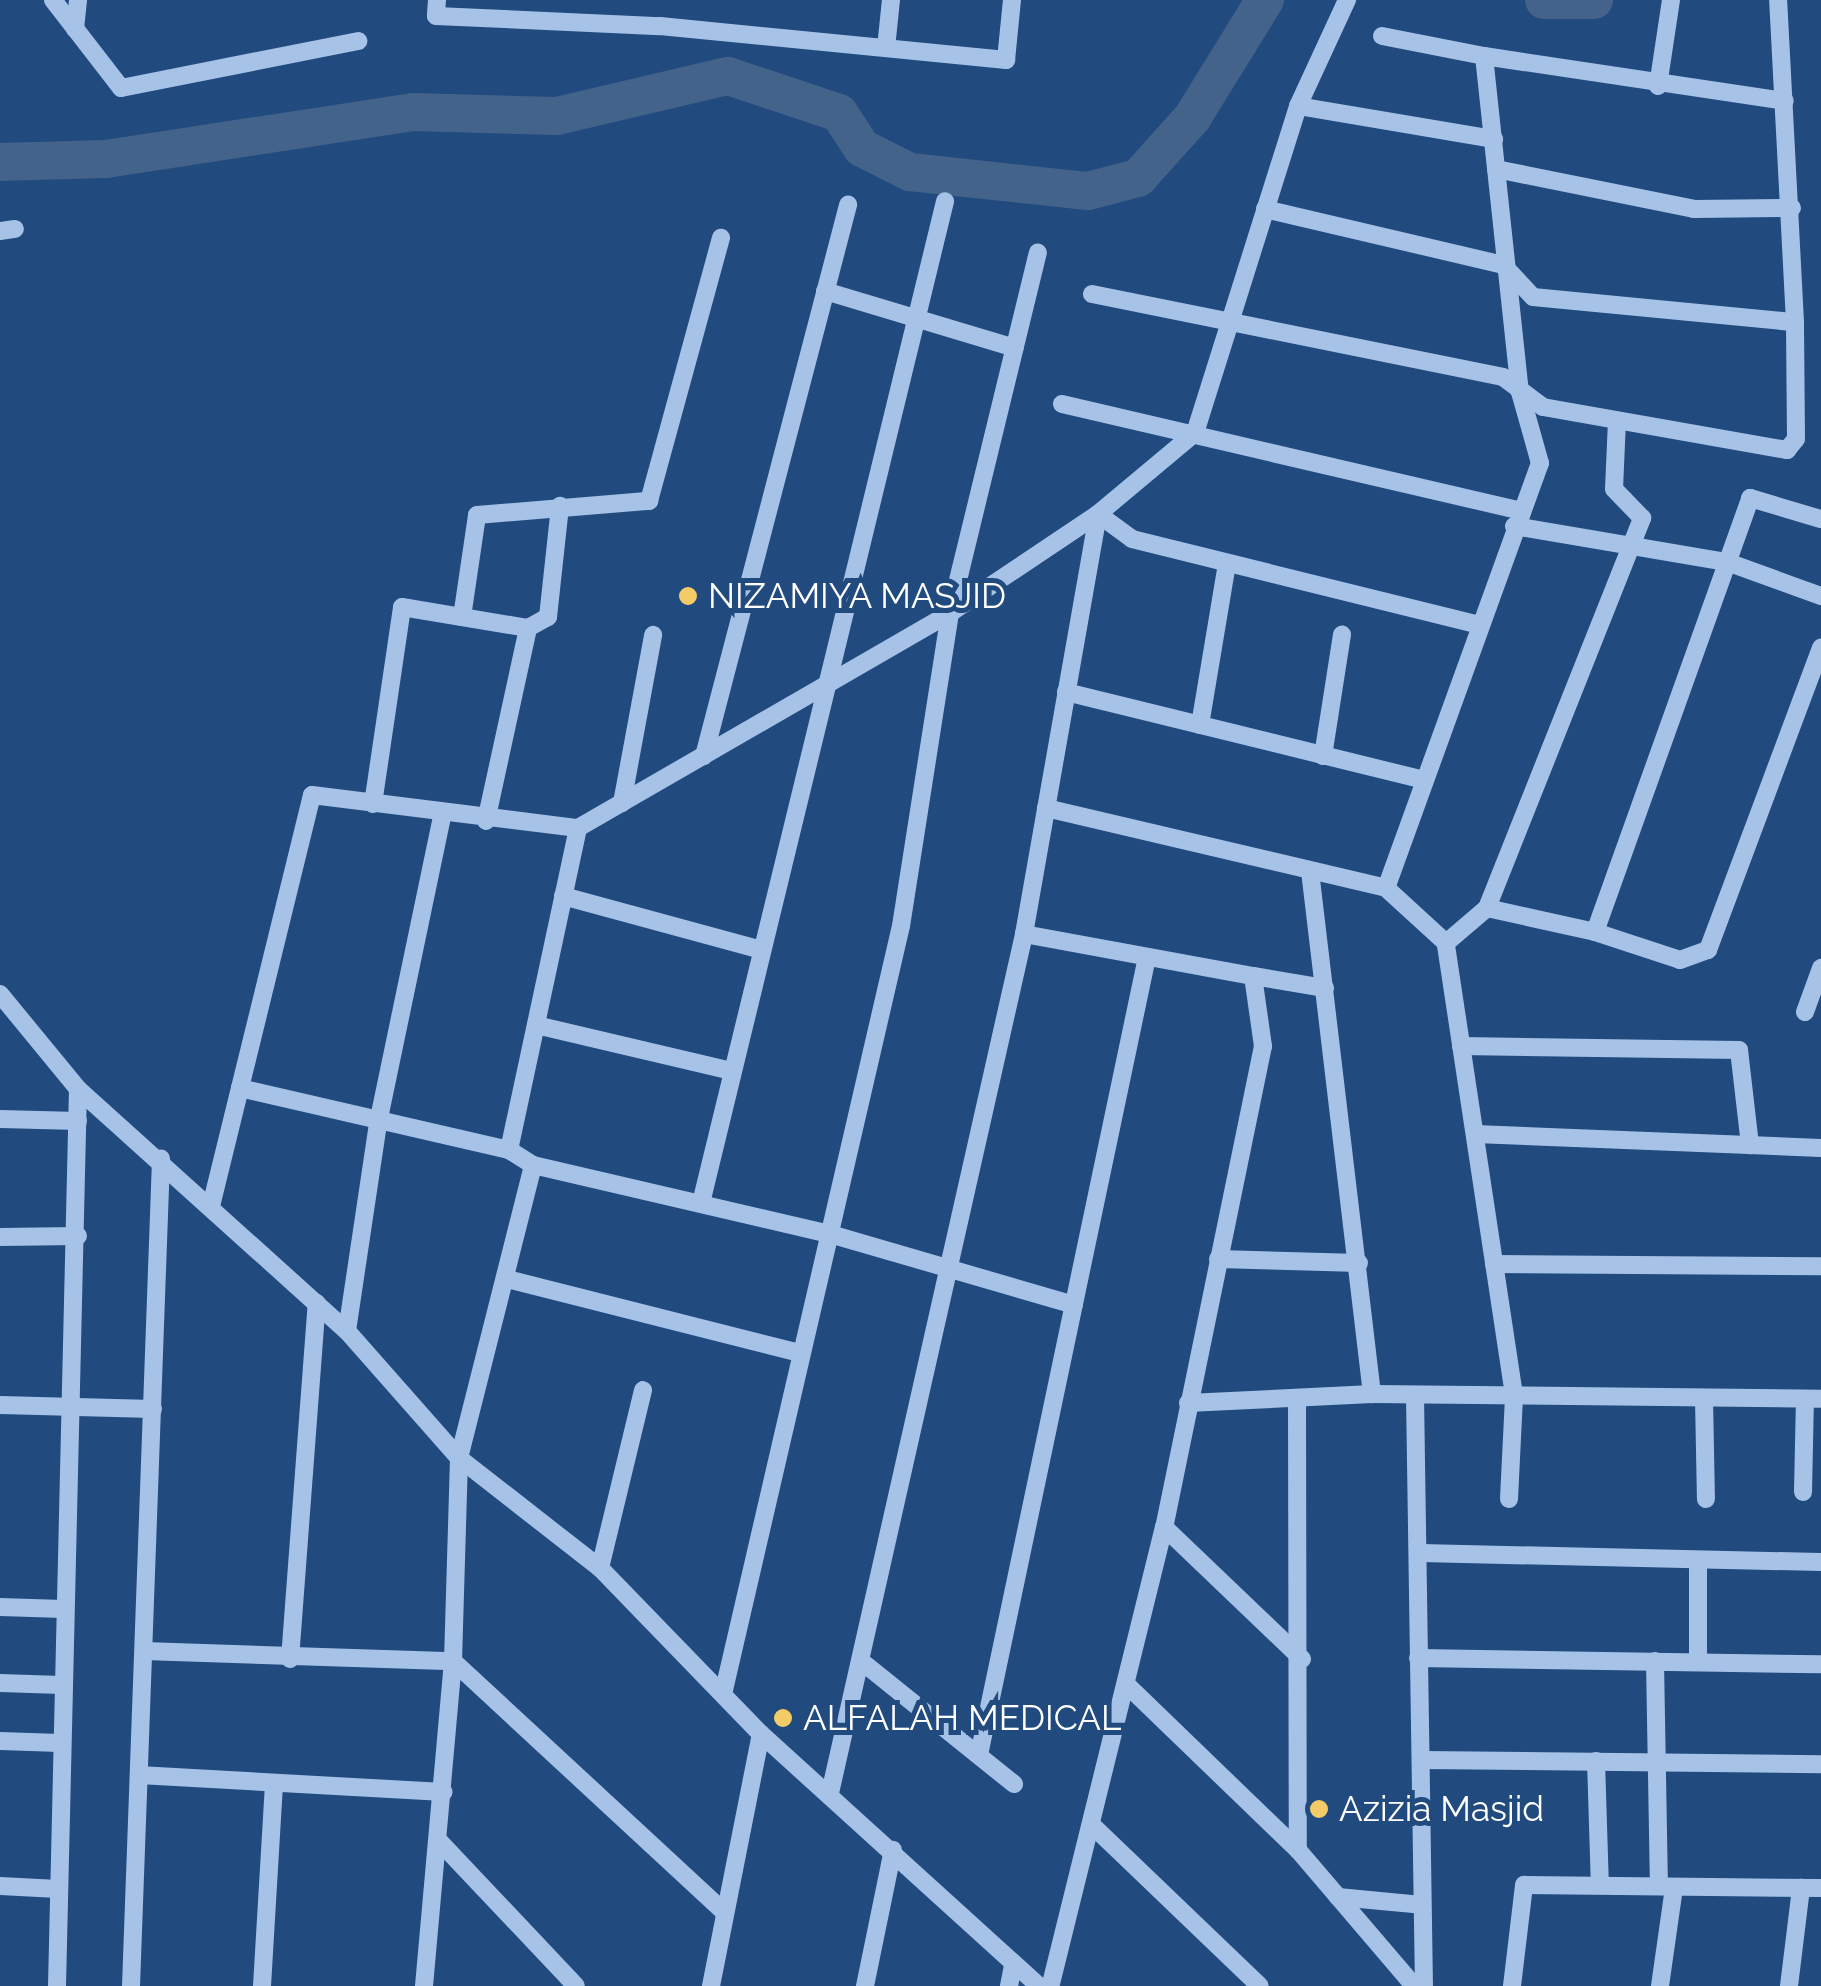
<!DOCTYPE html>
<style>
body{margin:0}
#map{position:relative;width:1821px;height:1986px;overflow:hidden;background:#214a7f;font-family:Raleway,sans-serif}
div>[style]{position:absolute}
.river>*{height:38px;margin:-19px;padding:0 19px;transform-origin:19px;border-radius:19px;background:#44638a}
.minor>*{height:18px;margin:-9px;padding:0 9px;transform-origin:9px;border-radius:9px;background:#a6c3e7}
.dots>*{width:28px;height:28px;translate:-50% -50%;box-sizing:border-box;border:5px solid #214a7f;border-radius:50%}
span{translate:-50% -50%;white-space:nowrap;text-align:center;line-height:1.15;-webkit-text-stroke:10px #214a7f;paint-order:stroke}
.poi-label{font-size:35px;color:#fff}
.left{translate:0 -50%;text-align:left}
</style>
<div id="map">
<div class="river">
<div style="left:1544px;top:0;width:50px"></div>
<div style="left:0;top:162px;width:106px;rotate:-1.6deg"></div>
<div style="left:106px;top:159px;width:311px;rotate:-8.7deg"></div>
<div style="left:413px;top:112px;width:144px;rotate:1.6deg"></div>
<div style="left:557px;top:116px;width:176px;rotate:-13.2deg"></div>
<div style="left:728px;top:76px;width:117px;rotate:18.4deg"></div>
<div style="left:839px;top:113px;width:42px;rotate:56.7deg"></div>
<div style="left:862px;top:148px;width:54px;rotate:26.6deg"></div>
<div style="left:910px;top:172px;width:179px;rotate:6.1deg"></div>
<div style="left:1088px;top:191px;width:52px;rotate:-14.6deg"></div>
<div style="left:1138px;top:178px;width:81px;rotate:-48deg"></div>
<div style="left:1192px;top:118px;width:139px;rotate:-58.3deg"></div>
</div>
<div class="minor">
<div style="left:53px;top:0;width:111px;rotate:52.3deg"></div>
<div style="left:121px;top:88px;width:242px;rotate:-11.2deg"></div>
<div style="left:437px;top:0;width:16px;rotate:94deg"></div>
<div style="left:436px;top:16px;width:224px;rotate:2.6deg"></div>
<div style="left:660px;top:26px;width:348px;rotate:5.6deg"></div>
<div style="left:1006px;top:60px;width:60px;rotate:-84.3deg"></div>
<div style="left:75px;top:29px;width:29px;rotate:-84deg"></div>
<div style="left:1382px;top:36px;width:104px;rotate:11.1deg"></div>
<div style="left:1484px;top:56px;width:338px;rotate:83.9deg"></div>
<div style="left:1520px;top:392px;width:74px;rotate:74.3deg"></div>
<div style="left:1540px;top:463px;width:452px;rotate:109.9deg"></div>
<div style="left:886px;top:48px;width:48px;rotate:-84.1deg"></div>
<div style="left:1484px;top:56px;width:304px;rotate:8.5deg"></div>
<div style="left:1658px;top:86px;width:87px;rotate:-81.4deg"></div>
<div style="left:1298px;top:106px;width:199px;rotate:9.6deg"></div>
<div style="left:1496px;top:169px;width:202px;rotate:11.4deg"></div>
<div style="left:1694px;top:209px;width:98px;rotate:-0.6deg"></div>
<div style="left:1265px;top:209px;width:244px;rotate:13.2deg"></div>
<div style="left:1503px;top:265px;width:44px;rotate:46.8deg"></div>
<div style="left:1533px;top:297px;width:263px;rotate:5.5deg"></div>
<div style="left:0;top:231px;width:15px;rotate:-8deg"></div>
<div style="left:825px;top:291px;width:198px;rotate:16.7deg"></div>
<div style="left:1092px;top:294px;width:419px;rotate:11.4deg"></div>
<div style="left:1503px;top:377px;width:50px;rotate:36.9deg"></div>
<div style="left:1543px;top:407px;width:248px;rotate:10deg"></div>
<div style="left:1787px;top:450px;width:14px;rotate:-51deg"></div>
<div style="left:1796px;top:439px;width:117px;rotate:-90.5deg"></div>
<div style="left:1795px;top:322px;width:322px;rotate:-93deg"></div>
<div style="left:1062px;top:404px;width:471px;rotate:13.1deg"></div>
<div style="left:1514px;top:526px;width:216px;rotate:9.6deg"></div>
<div style="left:1727px;top:562px;width:100px;rotate:19.9deg"></div>
<div style="left:462px;top:617px;width:103px;rotate:-81.6deg"></div>
<div style="left:477px;top:515px;width:173px;rotate:-4.7deg"></div>
<div style="left:649px;top:501px;width:273px;rotate:-74.7deg"></div>
<div style="left:1066px;top:692px;width:368px;rotate:13.8deg"></div>
<div style="left:1200px;top:725px;width:164px;rotate:-80.5deg"></div>
<div style="left:704px;top:756px;width:570px;rotate:-75.35deg"></div>
<div style="left:1323px;top:756px;width:123px;rotate:-81.1deg"></div>
<div style="left:622px;top:803px;width:171px;rotate:-79.5deg"></div>
<div style="left:373px;top:804px;width:199px;rotate:-81.6deg"></div>
<div style="left:402px;top:607px;width:128px;rotate:9.5deg"></div>
<div style="left:1046px;top:808px;width:349px;rotate:13.2deg"></div>
<div style="left:1386px;top:888px;width:81px;rotate:42.5deg"></div>
<div style="left:486px;top:821px;width:198px;rotate:-77.7deg"></div>
<div style="left:528px;top:628px;width:23px;rotate:-29deg"></div>
<div style="left:548px;top:617px;width:112px;rotate:-83.8deg"></div>
<div style="left:1310px;top:871px;width:527px;rotate:83.24deg"></div>
<div style="left:563px;top:896px;width:206px;rotate:15.2deg"></div>
<div style="left:1487px;top:908px;width:111px;rotate:12.5deg"></div>
<div style="left:1595px;top:932px;width:461px;rotate:-70.3deg"></div>
<div style="left:1750px;top:498px;width:74px;rotate:16.5deg"></div>
<div style="left:1595px;top:932px;width:89px;rotate:18.2deg"></div>
<div style="left:1680px;top:960px;width:30px;rotate:-20deg"></div>
<div style="left:1708px;top:950px;width:323px;rotate:-69.5deg"></div>
<div style="left:1024px;top:934px;width:233px;rotate:10.4deg"></div>
<div style="left:1253px;top:976px;width:71px;rotate:81.9deg"></div>
<div style="left:1263px;top:1046px;width:491px;rotate:101.6deg"></div>
<div style="left:1164px;top:1527px;width:473px;rotate:103.9deg"></div>
<div style="left:1253px;top:976px;width:73px;rotate:9.5deg"></div>
<div style="left:0;top:994px;width:123px;rotate:50.6deg"></div>
<div style="left:78px;top:1089px;width:362px;rotate:42deg"></div>
<div style="left:347px;top:1331px;width:169px;rotate:48.6deg"></div>
<div style="left:459px;top:1458px;width:179px;rotate:38deg"></div>
<div style="left:600px;top:1568px;width:231px;rotate:45.9deg"></div>
<div style="left:761px;top:1734px;width:375px;rotate:42.2deg"></div>
<div style="left:1805px;top:1012px;width:47px;rotate:-70deg"></div>
<div style="left:536px;top:1025px;width:201px;rotate:13.2deg"></div>
<div style="left:1461px;top:1046px;width:278px;rotate:0.8deg"></div>
<div style="left:1739px;top:1050px;width:96px;rotate:83.4deg"></div>
<div style="left:240px;top:1088px;width:276px;rotate:13deg"></div>
<div style="left:509px;top:1150px;width:28px;rotate:32deg"></div>
<div style="left:533px;top:1165px;width:305px;rotate:13.1deg"></div>
<div style="left:830px;top:1234px;width:254px;rotate:16.2deg"></div>
<div style="left:0;top:1119px;width:78px;rotate:1.5deg"></div>
<div style="left:1475px;top:1134px;width:346px;rotate:2.3deg"></div>
<div style="left:509px;top:1150px;width:329px;rotate:-77.9deg"></div>
<div style="left:212px;top:1202px;width:419px;rotate:-76.2deg"></div>
<div style="left:312px;top:795px;width:268px;rotate:7.1deg"></div>
<div style="left:578px;top:828px;width:430px;rotate:-30deg"></div>
<div style="left:950px;top:613px;width:178px;rotate:-33.8deg"></div>
<div style="left:1098px;top:514px;width:126px;rotate:-39.9deg"></div>
<div style="left:1195px;top:433px;width:343px;rotate:-72.5deg"></div>
<div style="left:1298px;top:106px;width:117px;rotate:-65.2deg"></div>
<div style="left:701px;top:1203px;width:1031px;rotate:-76.31deg"></div>
<div style="left:0;top:1237px;width:78px;rotate:-0.7deg"></div>
<div style="left:1218px;top:1259px;width:141px;rotate:1.6deg"></div>
<div style="left:1494px;top:1264px;width:327px;rotate:0.4deg"></div>
<div style="left:507px;top:1279px;width:302px;rotate:14.2deg"></div>
<div style="left:347px;top:1331px;width:210px;rotate:-81.5deg"></div>
<div style="left:378px;top:1123px;width:313px;rotate:-78.2deg"></div>
<div style="left:1415px;top:1396px;width:590px;rotate:89.13deg"></div>
<div style="left:1297px;top:1398px;width:452px;rotate:89.9deg"></div>
<div style="left:1704px;top:1398px;width:101px;rotate:88.9deg"></div>
<div style="left:1188px;top:1403px;width:184px;rotate:-2.8deg"></div>
<div style="left:1372px;top:1394px;width:449px;rotate:0.6deg"></div>
<div style="left:0;top:1405px;width:153px;rotate:1.5deg"></div>
<div style="left:1803px;top:1492px;width:93px;rotate:-88.8deg"></div>
<div style="left:1509px;top:1499px;width:104px;rotate:-87.2deg"></div>
<div style="left:1514px;top:1395px;width:457px;rotate:-98.6deg"></div>
<div style="left:1446px;top:943px;width:54px;rotate:-40.5deg"></div>
<div style="left:1487px;top:908px;width:420px;rotate:-68.3deg"></div>
<div style="left:1642px;top:518px;width:40px;rotate:-134deg"></div>
<div style="left:1614px;top:489px;width:68px;rotate:-87.5deg"></div>
<div style="left:1164px;top:1527px;width:191px;rotate:43.7deg"></div>
<div style="left:1421px;top:1553px;width:400px;rotate:1.3deg"></div>
<div style="left:1698px;top:1560px;width:101px;rotate:90deg"></div>
<div style="left:600px;top:1568px;width:183px;rotate:-76.4deg"></div>
<div style="left:0;top:1607px;width:63px;rotate:1.8deg"></div>
<div style="left:144px;top:1651px;width:309px;rotate:1.9deg"></div>
<div style="left:453px;top:1661px;width:369px;rotate:42.8deg"></div>
<div style="left:1418px;top:1658px;width:403px;rotate:0.9deg"></div>
<div style="left:290px;top:1659px;width:357px;rotate:-85.7deg"></div>
<div style="left:1655px;top:1661px;width:224px;rotate:89deg"></div>
<div style="left:866px;top:1665px;width:190px;rotate:38.8deg"></div>
<div style="left:0;top:1683px;width:61px;rotate:1.9deg"></div>
<div style="left:1127px;top:1685px;width:238px;rotate:44deg"></div>
<div style="left:1298px;top:1850px;width:179px;rotate:49.5deg"></div>
<div style="left:724px;top:1690px;width:784px;rotate:-76.96deg"></div>
<div style="left:901px;top:926px;width:317px;rotate:-81.1deg"></div>
<div style="left:950px;top:613px;width:371px;rotate:-76.3deg"></div>
<div style="left:0;top:1741px;width:60px;rotate:1.9deg"></div>
<div style="left:979px;top:1755px;width:815px;rotate:-78.11deg"></div>
<div style="left:1422px;top:1760px;width:399px;rotate:0.6deg"></div>
<div style="left:1596px;top:1761px;width:124px;rotate:88.2deg"></div>
<div style="left:139px;top:1775px;width:305px;rotate:3.2deg"></div>
<div style="left:830px;top:1793px;width:881px;rotate:-77.27deg"></div>
<div style="left:1024px;top:934px;width:426px;rotate:-80deg"></div>
<div style="left:1098px;top:514px;width:42px;rotate:36.3deg"></div>
<div style="left:1132px;top:539px;width:353px;rotate:13.9deg"></div>
<div style="left:1095px;top:1828px;width:228px;rotate:43.8deg"></div>
<div style="left:439px;top:1841px;width:199px;rotate:46.6deg"></div>
<div style="left:0;top:1886px;width:58px;rotate:3deg"></div>
<div style="left:1338px;top:1897px;width:84px;rotate:5.4deg"></div>
<div style="left:57px;top:1986px;width:897px;rotate:-88.66deg"></div>
<div style="left:131px;top:1986px;width:828px;rotate:-87.92deg"></div>
<div style="left:262px;top:1986px;width:202px;rotate:-86.6deg"></div>
<div style="left:424px;top:1986px;width:326px;rotate:-84.9deg"></div>
<div style="left:453px;top:1661px;width:203px;rotate:-88.3deg"></div>
<div style="left:459px;top:1458px;width:302px;rotate:-75.8deg"></div>
<div style="left:711px;top:1986px;width:257px;rotate:-78.8deg"></div>
<div style="left:865px;top:1986px;width:139px;rotate:-78.4deg"></div>
<div style="left:1009px;top:1986px;width:21px;rotate:-79deg"></div>
<div style="left:1512px;top:1986px;width:102px;rotate:-83.2deg"></div>
<div style="left:1524px;top:1885px;width:297px;rotate:0.6deg"></div>
<div style="left:1660px;top:1986px;width:99px;rotate:-81.9deg"></div>
<div style="left:1789px;top:1986px;width:99px;rotate:-83deg"></div>
</div>
<div class="dots">
<div style="left:688px;top:596px;background:#f4cc67"></div>
<div style="left:783px;top:1718px;background:#f4cc67"></div>
<div style="left:1319px;top:1809px;background:#f4cc67"></div>
</div>
<div class="poi-label">
<span class="left" style="left:708px;top:596px">NIZAMIYA MASJID</span>
<span class="left" style="left:803px;top:1718px">ALFALAH MEDICAL</span>
<span class="left" style="left:1339px;top:1809px">Azizia Masjid</span>
</div>
</div>
